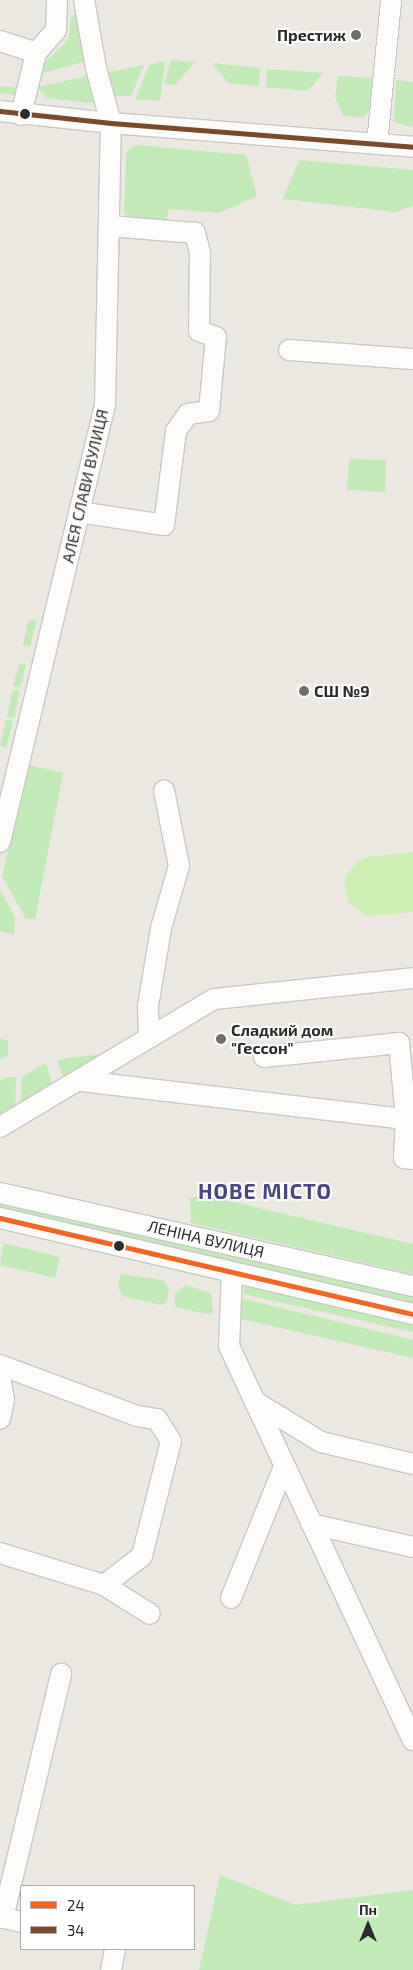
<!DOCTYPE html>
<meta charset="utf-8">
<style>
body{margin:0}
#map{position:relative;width:413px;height:1970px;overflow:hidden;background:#ebe9e1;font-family:"Exo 2",sans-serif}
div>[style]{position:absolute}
.green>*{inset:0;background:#c2eab7}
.pitch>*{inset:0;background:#cdefb3}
.roads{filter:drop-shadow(1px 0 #c8c7c7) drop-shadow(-1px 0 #c8c7c7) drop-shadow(0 1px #c8c7c7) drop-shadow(0 -1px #c8c7c7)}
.minor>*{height:20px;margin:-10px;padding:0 10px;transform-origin:10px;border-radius:10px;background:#fcfcfa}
.bus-1>*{height:5px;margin:-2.5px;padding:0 2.5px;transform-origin:2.5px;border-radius:2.5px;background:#f26522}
.bus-2>*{height:5px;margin:-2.5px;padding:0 2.5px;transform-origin:2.5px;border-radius:2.5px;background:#7a4b2a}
.dots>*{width:14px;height:14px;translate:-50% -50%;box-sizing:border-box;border:2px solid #fff;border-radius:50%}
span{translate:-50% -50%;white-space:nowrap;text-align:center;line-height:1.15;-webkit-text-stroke:4px #fff;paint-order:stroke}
.poi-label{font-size:16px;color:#2c2c2c;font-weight:700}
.right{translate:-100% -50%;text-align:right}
.left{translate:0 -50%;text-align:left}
.street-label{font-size:16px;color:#2c2c2c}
.district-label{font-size:21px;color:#484782;font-weight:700;letter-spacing:1px}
.legend{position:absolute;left:20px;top:1885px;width:175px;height:65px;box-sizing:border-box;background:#fff;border:1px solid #ababab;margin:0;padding:6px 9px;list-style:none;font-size:15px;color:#2c2c2c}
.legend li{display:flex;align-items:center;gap:10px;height:25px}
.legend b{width:25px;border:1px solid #ababab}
.north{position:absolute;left:343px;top:1900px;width:50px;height:50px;-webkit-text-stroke:4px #fff;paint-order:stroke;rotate:0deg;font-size:14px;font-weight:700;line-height:20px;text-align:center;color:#2c2c2c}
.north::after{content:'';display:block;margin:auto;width:18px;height:22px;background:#2c2c2c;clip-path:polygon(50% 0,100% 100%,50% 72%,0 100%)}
</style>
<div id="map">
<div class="green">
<div style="clip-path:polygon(81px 12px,91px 60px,39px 74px,41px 66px,68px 40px,71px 17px)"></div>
<div style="clip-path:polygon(171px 60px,195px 62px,175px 85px,164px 84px)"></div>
<div style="clip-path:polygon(165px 61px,160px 101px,136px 99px,149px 65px)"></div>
<div style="clip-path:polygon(212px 63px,260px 68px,259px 86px,228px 83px)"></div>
<div style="clip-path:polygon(144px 65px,131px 96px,106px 96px,109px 72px)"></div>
<div style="clip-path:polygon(267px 69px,323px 73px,308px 91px,266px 87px)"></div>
<div style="clip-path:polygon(92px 75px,99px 104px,47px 98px,37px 87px)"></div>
<div style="clip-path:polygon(338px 76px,375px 78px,375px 103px,363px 118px,343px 116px,335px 97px)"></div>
<div style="clip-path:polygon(396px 80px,413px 82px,413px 127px,394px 122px)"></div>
<div style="clip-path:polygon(0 86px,21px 88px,20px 93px,12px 95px,0 93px)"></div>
<div style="clip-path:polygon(137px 145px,246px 155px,257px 196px,219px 213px,169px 209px,166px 221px,128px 218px,124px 212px,126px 154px,130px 148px)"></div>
<div style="clip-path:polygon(299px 160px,413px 170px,413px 206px,395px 212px,283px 199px)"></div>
<div style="clip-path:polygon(349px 459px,386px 460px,385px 492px,347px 490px)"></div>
<div style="clip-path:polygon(37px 618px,30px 647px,23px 645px,28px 622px)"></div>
<div style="clip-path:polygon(19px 663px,26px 665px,20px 687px,13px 686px)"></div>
<div style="clip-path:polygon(13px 690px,20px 691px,14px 718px,7px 717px)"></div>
<div style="clip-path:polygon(6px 720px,13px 721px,6px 748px,0 746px)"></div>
<div style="clip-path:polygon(29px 765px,63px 773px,35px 919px,26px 919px,2px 876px)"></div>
<div style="clip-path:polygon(0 890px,15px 917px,14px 935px,0 931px)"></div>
<div style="clip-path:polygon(0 1039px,8px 1040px,8px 1056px,0 1059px)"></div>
<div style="clip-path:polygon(106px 1054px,64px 1079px,57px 1061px,67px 1058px)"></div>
<div style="clip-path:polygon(46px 1063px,54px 1090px,20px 1111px,22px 1077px)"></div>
<div style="clip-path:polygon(6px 1077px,16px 1077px,15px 1114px,0 1124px,0 1081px)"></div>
<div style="clip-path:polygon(203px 1195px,413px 1244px,413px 1274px,191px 1223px,190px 1198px)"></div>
<div style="clip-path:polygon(0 1199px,413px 1293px,413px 1305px,0 1210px)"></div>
<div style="clip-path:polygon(4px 1243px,60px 1257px,55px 1278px,0 1265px)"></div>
<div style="clip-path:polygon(121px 1274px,163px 1280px,169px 1288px,167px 1301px,161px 1305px,122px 1296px,118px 1285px)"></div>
<div style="clip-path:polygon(185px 1285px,211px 1293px,213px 1313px,206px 1314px,175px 1307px,175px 1294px)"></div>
<div style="clip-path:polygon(253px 1286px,413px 1322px,413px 1332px,243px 1294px,245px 1287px)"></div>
<div style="clip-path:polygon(240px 1298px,413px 1340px,413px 1358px,241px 1319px)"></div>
<div style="clip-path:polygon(220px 1875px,295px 1905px,413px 1890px,413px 1970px,199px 1970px)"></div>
</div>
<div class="pitch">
<div style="clip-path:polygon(413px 852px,413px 912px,366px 916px,350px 904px,345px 889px,346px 876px,357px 862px,367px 857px)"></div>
</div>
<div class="roads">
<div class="minor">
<div style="left:0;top:41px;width:38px;rotate:18deg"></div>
<div style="left:0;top:111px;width:112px;rotate:6.2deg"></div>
<div style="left:111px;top:123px;width:303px;rotate:4.5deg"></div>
<div style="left:21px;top:115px;width:64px;rotate:-76.4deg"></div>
<div style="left:36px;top:53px;width:30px;rotate:-49deg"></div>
<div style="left:56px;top:30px;width:30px;rotate:-88deg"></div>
<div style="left:377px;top:144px;width:145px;rotate:-84.4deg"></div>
<div style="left:289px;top:350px;width:124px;rotate:4.2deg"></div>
<div style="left:79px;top:512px;width:86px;rotate:8.7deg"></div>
<div style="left:164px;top:525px;width:95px;rotate:-82.7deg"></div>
<div style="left:176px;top:431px;width:21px;rotate:-55deg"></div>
<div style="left:188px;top:414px;width:21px;rotate:-8deg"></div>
<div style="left:209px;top:411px;width:74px;rotate:-84.6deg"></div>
<div style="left:216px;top:337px;width:18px;rotate:-161deg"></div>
<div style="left:199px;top:331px;width:78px;rotate:-89.3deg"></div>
<div style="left:200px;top:253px;width:21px;rotate:-104deg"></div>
<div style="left:195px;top:233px;width:86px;rotate:-175.3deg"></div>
<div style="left:0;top:842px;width:450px;rotate:-76.5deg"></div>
<div style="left:105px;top:404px;width:281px;rotate:-88.8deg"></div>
<div style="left:111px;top:123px;width:57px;rotate:-105.3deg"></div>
<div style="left:96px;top:68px;width:69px;rotate:-100deg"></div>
<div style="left:149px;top:1037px;width:31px;rotate:-92deg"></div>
<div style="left:148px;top:1006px;width:79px;rotate:-80.5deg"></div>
<div style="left:161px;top:928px;width:65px;rotate:-73.8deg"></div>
<div style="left:179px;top:866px;width:77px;rotate:-101.2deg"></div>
<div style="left:264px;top:1057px;width:136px;rotate:-5.9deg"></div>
<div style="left:399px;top:1043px;width:76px;rotate:84.7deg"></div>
<div style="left:81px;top:1081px;width:327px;rotate:6.7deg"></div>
<div style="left:406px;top:1119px;width:39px;rotate:93deg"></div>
<div style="left:404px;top:1158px;width:9px;rotate:6deg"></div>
<div style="left:0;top:1127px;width:249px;rotate:-30.9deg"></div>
<div style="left:214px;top:999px;width:200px;rotate:-6deg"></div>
<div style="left:0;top:1193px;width:423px;rotate:12.7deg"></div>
<div style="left:0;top:1218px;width:424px;rotate:13.1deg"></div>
<div style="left:232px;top:1272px;width:74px;rotate:92.3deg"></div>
<div style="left:229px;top:1346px;width:435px;rotate:65deg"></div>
<div style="left:0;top:1365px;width:146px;rotate:20.4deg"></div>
<div style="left:137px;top:1416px;width:20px;rotate:9deg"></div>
<div style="left:157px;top:1419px;width:26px;rotate:58deg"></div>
<div style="left:171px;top:1441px;width:119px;rotate:104.2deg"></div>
<div style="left:142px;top:1556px;width:48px;rotate:142.7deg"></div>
<div style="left:104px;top:1585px;width:109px;rotate:-162.9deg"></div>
<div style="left:0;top:1377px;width:23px;rotate:80deg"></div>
<div style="left:4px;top:1400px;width:19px;rotate:102deg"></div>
<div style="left:254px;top:1401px;width:79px;rotate:31.5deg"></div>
<div style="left:321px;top:1442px;width:95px;rotate:13.4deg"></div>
<div style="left:311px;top:1524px;width:105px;rotate:12.7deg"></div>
<div style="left:104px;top:1585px;width:54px;rotate:32.2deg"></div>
<div style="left:231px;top:1598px;width:141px;rotate:-68deg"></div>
<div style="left:0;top:1917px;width:22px;rotate:13deg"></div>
<div style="left:3px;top:1918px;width:251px;rotate:-76.6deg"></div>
<div style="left:111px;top:1970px;width:21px;rotate:-79deg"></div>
</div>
</div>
<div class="bus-1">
<div style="left:0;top:1218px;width:424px;rotate:13.1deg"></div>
</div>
<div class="bus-2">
<div style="left:0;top:111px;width:112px;rotate:6.2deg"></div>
<div style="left:111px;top:123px;width:303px;rotate:4.5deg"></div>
</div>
<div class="dots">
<div style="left:356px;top:35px;background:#6f6e6b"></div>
<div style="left:25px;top:114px;background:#2c2c2c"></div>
<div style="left:304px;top:691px;background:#6f6e6b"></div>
<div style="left:221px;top:1039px;background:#6f6e6b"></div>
<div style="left:119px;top:1246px;background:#2c2c2c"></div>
</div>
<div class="poi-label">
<span class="right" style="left:346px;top:35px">Престиж</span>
<span class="left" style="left:314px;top:691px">СШ №9</span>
<span class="left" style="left:231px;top:1039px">Сладкий дом<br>"Гессон"</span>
</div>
<div class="street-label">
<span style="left:85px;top:486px;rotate:-77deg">АЛЕЯ СЛАВИ ВУЛИЦЯ</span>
<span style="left:206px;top:1239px;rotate:13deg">ЛЕНІНА ВУЛИЦЯ</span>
</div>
<div class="district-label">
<span style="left:265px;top:1191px">НОВЕ МІСТО</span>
</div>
<ul class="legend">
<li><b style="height:6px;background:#f26522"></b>24</li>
<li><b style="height:6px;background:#7a4b2a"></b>34</li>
</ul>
<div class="north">Пн</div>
</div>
